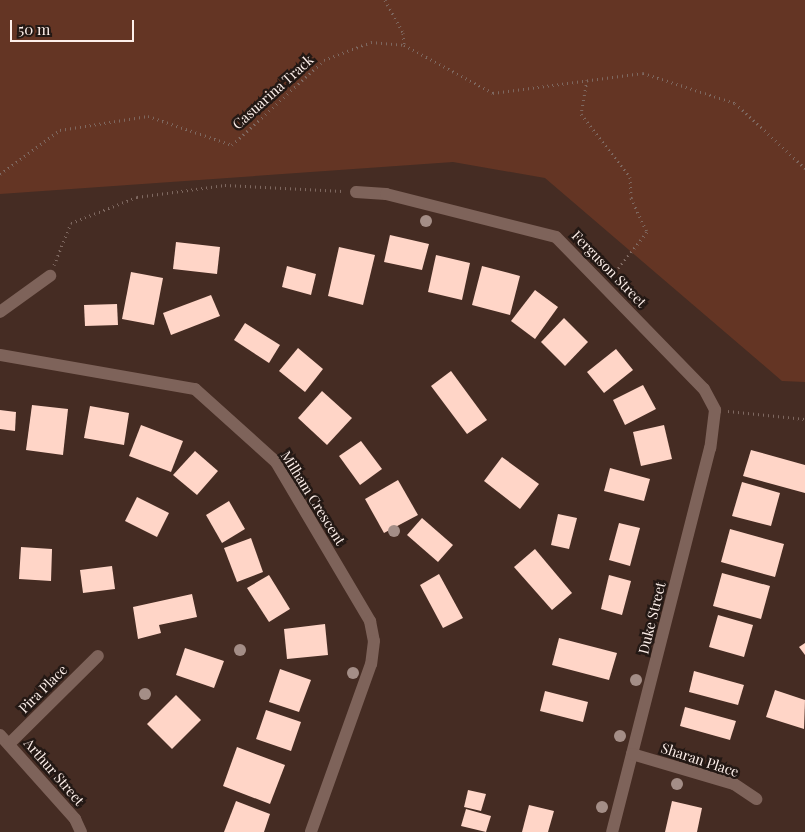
<!DOCTYPE html>
<style>
body{margin:0}
#map{position:relative;width:805px;height:832px;overflow:hidden;background:#452c23;font-family:"Playfair Display",serif}
div>[style]{position:absolute}
.green>*{inset:0;background:#643524}
.building>*{inset:0;background:#ffd5c7}
.path>*{height:3px;margin-top:-1.5px;transform-origin:0;background:repeating-linear-gradient(90deg,#7e6860 0 1px,transparent 0 5px)}
.minor>*{height:12px;margin:-6px;padding:0 6px;transform-origin:6px;border-radius:6px;background:#7e635a}
.trees>*{width:12px;height:12px;margin:-6px;border-radius:50%;background:#a48e87}
span{translate:-50% -50%;white-space:nowrap;text-align:center;line-height:1.15;-webkit-text-stroke:5px #231814;paint-order:stroke}
.street-label{font-size:14px;color:#fdefea}
.scale{position:absolute;left:10px;top:20px;width:124px;height:22px;box-sizing:border-box;border:2px solid #fdefea;border-top:0;padding-left:6px;font-size:15px;line-height:18px;white-space:nowrap;color:#fdefea;-webkit-text-stroke:4px #231814;paint-order:stroke}
</style>
<div id="map">
<div class="green">
<div style="clip-path:polygon(0 0,805px 0,805px 382px,782px 381px,545px 178px,453px 162px,0 194px)"></div>
</div>
<div class="building">
<div style="clip-path:polygon(390px 235px,429px 244px,422px 270px,384px 262px)"></div>
<div style="clip-path:polygon(176px 242px,220px 247px,217px 274px,173px 269px)"></div>
<div style="clip-path:polygon(339px 247px,375px 255px,363px 305px,328px 296px)"></div>
<div style="clip-path:polygon(436px 255px,470px 263px,462px 300px,428px 292px)"></div>
<div style="clip-path:polygon(287px 266px,316px 274px,311px 295px,282px 287px)"></div>
<div style="clip-path:polygon(482px 266px,520px 276px,510px 315px,472px 305px)"></div>
<div style="clip-path:polygon(131px 272px,163px 278px,154px 325px,122px 319px)"></div>
<div style="clip-path:polygon(535px 290px,558px 307px,535px 339px,511px 321px)"></div>
<div style="clip-path:polygon(211px 295px,220px 316px,171px 335px,163px 313px)"></div>
<div style="clip-path:polygon(117px 304px,118px 325px,85px 326px,84px 305px)"></div>
<div style="clip-path:polygon(564px 318px,588px 342px,565px 366px,541px 342px)"></div>
<div style="clip-path:polygon(245px 323px,280px 345px,269px 363px,234px 340px)"></div>
<div style="clip-path:polygon(298px 348px,323px 369px,305px 392px,279px 371px)"></div>
<div style="clip-path:polygon(616px 349px,633px 370px,604px 393px,587px 372px)"></div>
<div style="clip-path:polygon(451px 371px,487px 420px,467px 434px,431px 386px)"></div>
<div style="clip-path:polygon(643px 385px,656px 409px,625px 425px,613px 400px)"></div>
<div style="clip-path:polygon(322px 391px,352px 418px,327px 445px,298px 418px)"></div>
<div style="clip-path:polygon(32px 405px,68px 409px,63px 455px,26px 450px)"></div>
<div style="clip-path:polygon(90px 406px,129px 413px,124px 445px,84px 438px)"></div>
<div style="clip-path:polygon(0 410px,16px 412px,15px 431px,0 429px)"></div>
<div style="clip-path:polygon(141px 425px,183px 441px,171px 472px,129px 456px)"></div>
<div style="clip-path:polygon(664px 425px,672px 459px,641px 466px,633px 432px)"></div>
<div style="clip-path:polygon(361px 441px,382px 469px,360px 485px,339px 456px)"></div>
<div style="clip-path:polygon(751px 450px,805px 465px,805px 493px,743px 476px)"></div>
<div style="clip-path:polygon(195px 451px,218px 471px,197px 495px,173px 475px)"></div>
<div style="clip-path:polygon(502px 457px,539px 484px,520px 509px,484px 481px)"></div>
<div style="clip-path:polygon(610px 468px,650px 479px,644px 501px,604px 491px)"></div>
<div style="clip-path:polygon(398px 480px,418px 515px,384px 533px,365px 499px)"></div>
<div style="clip-path:polygon(742px 482px,780px 493px,771px 526px,732px 516px)"></div>
<div style="clip-path:polygon(137px 497px,169px 513px,157px 537px,125px 521px)"></div>
<div style="clip-path:polygon(229px 501px,245px 529px,222px 543px,206px 515px)"></div>
<div style="clip-path:polygon(558px 514px,577px 518px,569px 549px,551px 545px)"></div>
<div style="clip-path:polygon(422px 518px,453px 545px,438px 562px,407px 535px)"></div>
<div style="clip-path:polygon(619px 523px,640px 528px,630px 566px,609px 560px)"></div>
<div style="clip-path:polygon(730px 529px,784px 544px,775px 577px,721px 562px)"></div>
<div style="clip-path:polygon(251px 538px,263px 572px,237px 582px,224px 548px)"></div>
<div style="clip-path:polygon(21px 547px,52px 549px,51px 581px,19px 579px)"></div>
<div style="clip-path:polygon(535px 549px,572px 593px,552px 610px,514px 567px)"></div>
<div style="clip-path:polygon(112px 566px,115px 589px,83px 593px,80px 570px)"></div>
<div style="clip-path:polygon(722px 573px,770px 586px,761px 619px,713px 606px)"></div>
<div style="clip-path:polygon(439px 574px,463px 618px,443px 628px,420px 585px)"></div>
<div style="clip-path:polygon(269px 575px,290px 609px,269px 622px,247px 588px)"></div>
<div style="clip-path:polygon(609px 575px,631px 581px,622px 615px,601px 609px)"></div>
<div style="clip-path:polygon(192px 594px,197px 617px,159px 625px,161px 633px,138px 639px,133px 607px)"></div>
<div style="clip-path:polygon(718px 615px,753px 625px,744px 657px,709px 647px)"></div>
<div style="clip-path:polygon(325px 624px,328px 655px,287px 659px,284px 629px)"></div>
<div style="clip-path:polygon(559px 638px,617px 653px,609px 680px,552px 665px)"></div>
<div style="clip-path:polygon(805px 643px,805px 655px,799px 647px)"></div>
<div style="clip-path:polygon(185px 648px,224px 661px,214px 688px,176px 675px)"></div>
<div style="clip-path:polygon(280px 669px,311px 680px,299px 712px,269px 702px)"></div>
<div style="clip-path:polygon(694px 671px,744px 685px,738px 705px,689px 692px)"></div>
<div style="clip-path:polygon(775px 690px,805px 700px,804px 729px,766px 717px)"></div>
<div style="clip-path:polygon(545px 691px,588px 702px,583px 722px,540px 711px)"></div>
<div style="clip-path:polygon(176px 695px,201px 720px,172px 749px,147px 724px)"></div>
<div style="clip-path:polygon(685px 707px,736px 721px,730px 740px,680px 726px)"></div>
<div style="clip-path:polygon(266px 710px,301px 722px,291px 751px,256px 739px)"></div>
<div style="clip-path:polygon(237px 747px,285px 765px,270px 804px,223px 786px)"></div>
<div style="clip-path:polygon(468px 790px,486px 794px,481px 811px,464px 807px)"></div>
<div style="clip-path:polygon(236px 801px,270px 814px,264px 832px,224px 832px)"></div>
<div style="clip-path:polygon(672px 801px,702px 808px,697px 832px,665px 832px)"></div>
<div style="clip-path:polygon(529px 805px,554px 811px,548px 832px,522px 832px)"></div>
<div style="clip-path:polygon(466px 809px,491px 816px,486px 832px,461px 826px)"></div>
</div>
<div class="path">
<div style="left:385px;top:0;width:38px;rotate:61deg"></div>
<div style="left:403px;top:33px;width:12px;rotate:85deg"></div>
<div style="left:587px;top:80px;width:35px;rotate:100deg"></div>
<div style="left:581px;top:114px;width:80px;rotate:52.1deg"></div>
<div style="left:630px;top:177px;width:21px;rotate:87deg"></div>
<div style="left:631px;top:198px;width:38px;rotate:65deg"></div>
<div style="left:647px;top:232px;width:56px;rotate:128.5deg"></div>
<div style="left:0;top:174px;width:74px;rotate:-36.3deg"></div>
<div style="left:60px;top:130px;width:89px;rotate:-9deg"></div>
<div style="left:148px;top:116px;width:89px;rotate:19deg"></div>
<div style="left:232px;top:145px;width:125px;rotate:-42.7deg"></div>
<div style="left:324px;top:60px;width:50px;rotate:-21deg"></div>
<div style="left:371px;top:42px;width:33px;rotate:5deg"></div>
<div style="left:404px;top:45px;width:101px;rotate:28.3deg"></div>
<div style="left:493px;top:93px;width:151px;rotate:-7.6deg"></div>
<div style="left:643px;top:73px;width:97px;rotate:18.1deg"></div>
<div style="left:735px;top:103px;width:96px;rotate:42.9deg"></div>
<div style="left:54px;top:265px;width:45px;rotate:-68deg"></div>
<div style="left:71px;top:223px;width:71px;rotate:-21.5deg"></div>
<div style="left:137px;top:197px;width:89px;rotate:-7.8deg"></div>
<div style="left:225px;top:185px;width:118px;rotate:2.9deg"></div>
<div style="left:728px;top:411px;width:77px;rotate:5.9deg"></div>
</div>
<div class="minor">
<div style="left:356px;top:192px;width:30px;rotate:4deg"></div>
<div style="left:386px;top:194px;width:175px;rotate:14.2deg"></div>
<div style="left:556px;top:237px;width:212px;rotate:45.8deg"></div>
<div style="left:704px;top:389px;width:24px;rotate:62deg"></div>
<div style="left:715px;top:410px;width:38px;rotate:97deg"></div>
<div style="left:710px;top:448px;width:396px;rotate:104.3deg"></div>
<div style="left:0;top:312px;width:62px;rotate:-35.8deg"></div>
<div style="left:0;top:355px;width:198px;rotate:9.9deg"></div>
<div style="left:195px;top:389px;width:109px;rotate:42deg"></div>
<div style="left:276px;top:462px;width:185px;rotate:59.4deg"></div>
<div style="left:370px;top:621px;width:20px;rotate:79deg"></div>
<div style="left:374px;top:641px;width:23px;rotate:97deg"></div>
<div style="left:371px;top:664px;width:178px;rotate:109.7deg"></div>
<div style="left:0;top:735px;width:113px;rotate:48.2deg"></div>
<div style="left:75px;top:819px;width:14px;rotate:65deg"></div>
<div style="left:9px;top:744px;width:125px;rotate:-44.7deg"></div>
<div style="left:632px;top:754px;width:106px;rotate:16.4deg"></div>
<div style="left:734px;top:784px;width:27px;rotate:34deg"></div>
</div>
<div class="trees">
<div style="left:426px;top:221px"></div>
<div style="left:394px;top:531px"></div>
<div style="left:648px;top:635px"></div>
<div style="left:240px;top:650px"></div>
<div style="left:353px;top:673px"></div>
<div style="left:636px;top:680px"></div>
<div style="left:145px;top:694px"></div>
<div style="left:620px;top:736px"></div>
<div style="left:677px;top:784px"></div>
<div style="left:602px;top:807px"></div>
</div>
<div class="street-label">
<span style="left:273px;top:92px;rotate:-42deg">Casuarina Track</span>
<span style="left:609px;top:269px;rotate:46deg">Ferguson Street</span>
<span style="left:313px;top:498px;rotate:58deg">Milham Crescent</span>
<span style="left:652px;top:618px;rotate:-76deg">Duke Street</span>
<span style="left:43px;top:689px;rotate:-45deg">Pira Place</span>
<span style="left:700px;top:760px;rotate:18deg">Sharan Place</span>
<span style="left:54px;top:772px;rotate:49deg">Arthur Street</span>
</div>
<div class="scale">50 m</div>
</div>
